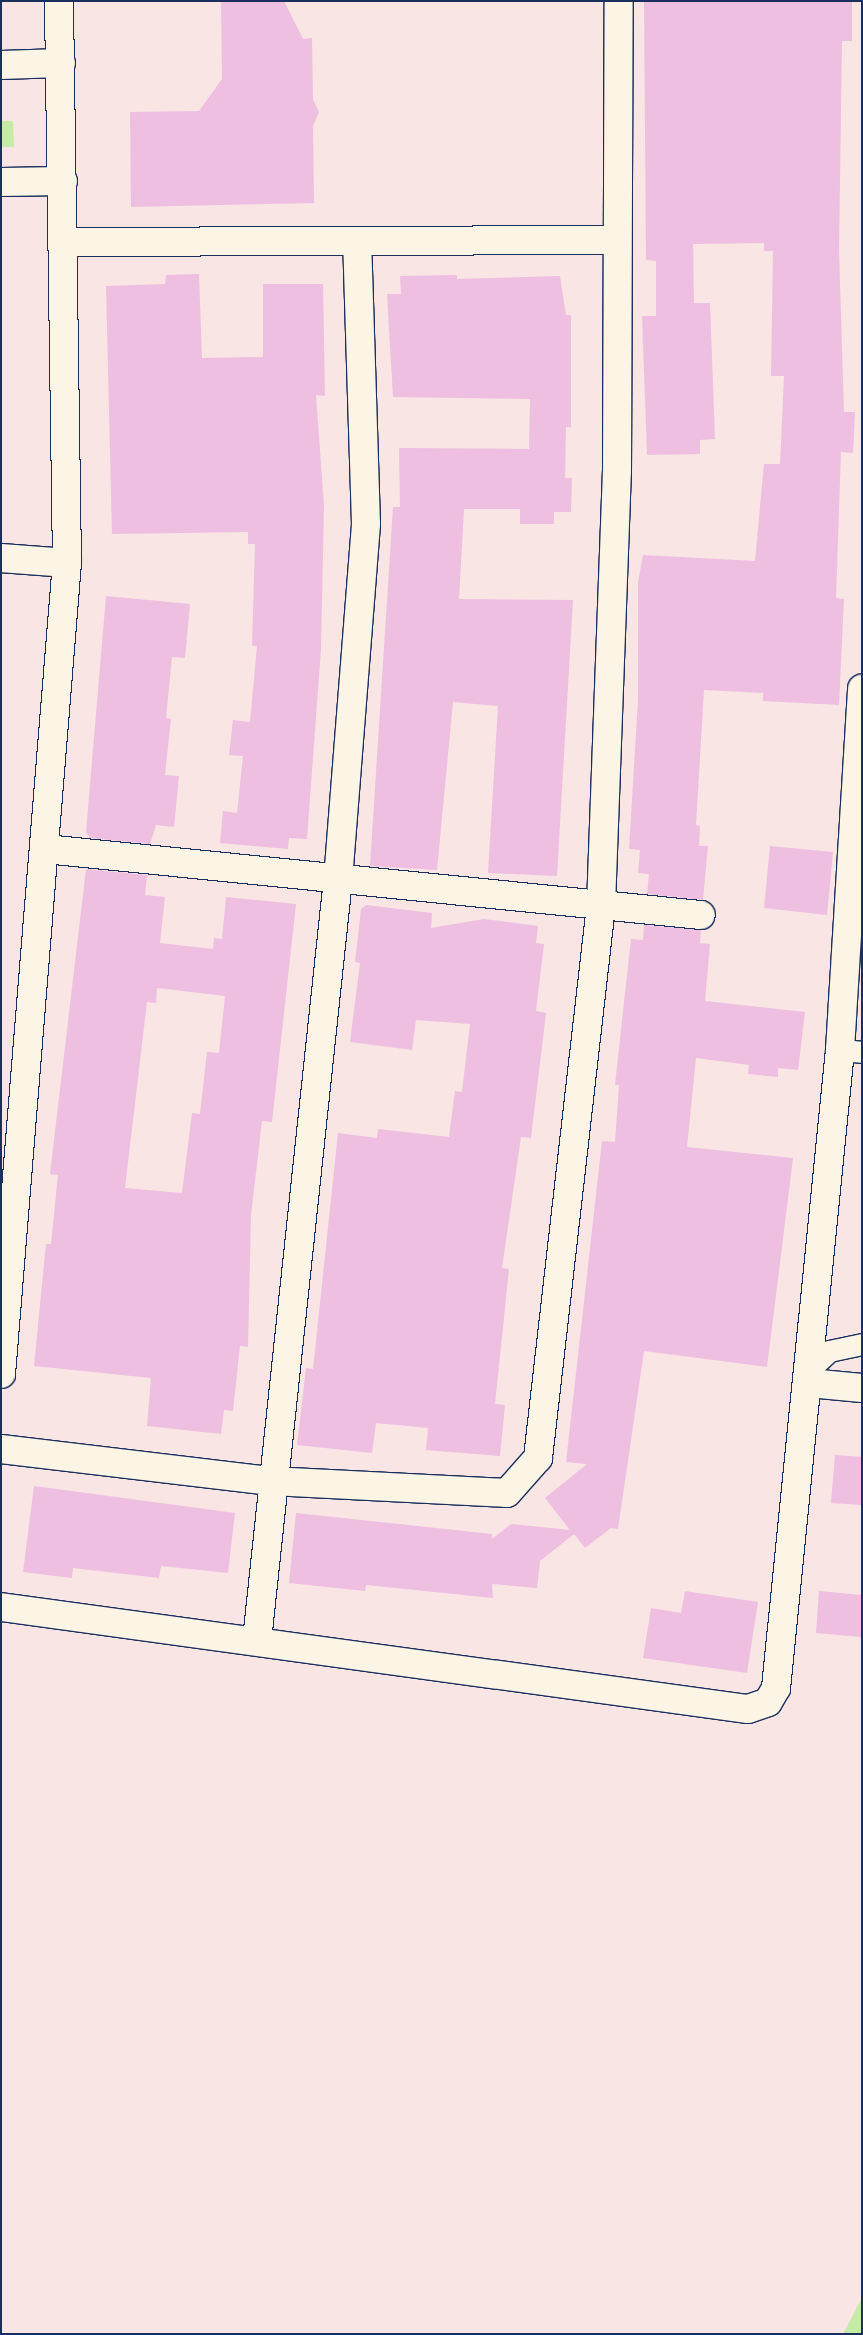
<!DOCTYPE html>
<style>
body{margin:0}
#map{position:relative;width:863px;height:2335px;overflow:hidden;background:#f8e5e4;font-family:Sriracha,sans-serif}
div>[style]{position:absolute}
.green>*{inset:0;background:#c5eba6}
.building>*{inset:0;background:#eebfe1}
.roads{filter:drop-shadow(1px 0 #1b2f5e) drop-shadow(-1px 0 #1b2f5e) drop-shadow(0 1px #1b2f5e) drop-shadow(0 -1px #1b2f5e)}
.service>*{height:21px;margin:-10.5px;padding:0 10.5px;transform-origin:10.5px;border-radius:10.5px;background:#fcf5e5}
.minor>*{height:28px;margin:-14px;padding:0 14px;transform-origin:14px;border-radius:14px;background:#fcf5e5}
.secondary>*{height:28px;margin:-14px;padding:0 14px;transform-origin:14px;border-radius:14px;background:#fcf5e5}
span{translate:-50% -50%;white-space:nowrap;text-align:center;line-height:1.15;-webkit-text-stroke:4.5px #fcf5e5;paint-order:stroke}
.frame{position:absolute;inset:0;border:2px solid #1b2f5e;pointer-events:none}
</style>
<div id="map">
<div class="green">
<div style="clip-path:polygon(1px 121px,13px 121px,14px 147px,1px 147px)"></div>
<div style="clip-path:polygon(862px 2298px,862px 2334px,843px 2334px)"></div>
</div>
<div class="building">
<div style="clip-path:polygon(221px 1px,284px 1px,303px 39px,312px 38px,313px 99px,319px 112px,313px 126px,314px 203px,131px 207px,130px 112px,199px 111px,222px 79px)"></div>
<div style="clip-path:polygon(644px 1px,852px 1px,852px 41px,842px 41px,839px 250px,844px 412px,855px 412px,853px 453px,841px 452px,836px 598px,844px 599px,839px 705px,763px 701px,763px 693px,704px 690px,696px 825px,700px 826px,699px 846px,708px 846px,703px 900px,647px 894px,649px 874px,638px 873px,640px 850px,629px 849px,638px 700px,638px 582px,643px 555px,755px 561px,764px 464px,780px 464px,784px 376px,771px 376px,773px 251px,764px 251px,764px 243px,693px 244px,694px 303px,710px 303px,715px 439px,700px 440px,700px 454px,647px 455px,642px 316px,656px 316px,656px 261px,646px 260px)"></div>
<div style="clip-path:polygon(199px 274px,202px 358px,263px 357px,263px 284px,323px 284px,325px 396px,316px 395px,324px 506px,321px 649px,307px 839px,289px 838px,288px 849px,220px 843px,223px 811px,237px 813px,243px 756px,229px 755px,233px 720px,250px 722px,257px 646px,252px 646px,255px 544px,248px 544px,248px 532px,112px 534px,106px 286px,165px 284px,166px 275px)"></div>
<div style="clip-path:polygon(457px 275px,457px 279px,560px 276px,566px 315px,571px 315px,571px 427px,566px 427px,565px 478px,572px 478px,571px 512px,554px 512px,554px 524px,520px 524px,520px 509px,464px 509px,459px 599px,573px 600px,557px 876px,488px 873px,498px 706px,453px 702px,437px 870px,370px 866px,393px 507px,400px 507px,399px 448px,529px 449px,530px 399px,393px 397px,387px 294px,401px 294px,400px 276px)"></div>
<div style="clip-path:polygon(106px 596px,190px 604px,185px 658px,172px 657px,166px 718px,171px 719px,165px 775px,179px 776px,174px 827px,156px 825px,150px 844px,90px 838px,86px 832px)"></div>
<div style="clip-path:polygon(770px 846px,833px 852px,827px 915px,764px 908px)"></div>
<div style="clip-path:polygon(evenodd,86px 869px,147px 875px,145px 895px,165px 897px,160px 943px,213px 949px,214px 938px,222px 939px,226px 897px,296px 904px,272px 1122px,262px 1121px,251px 1215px,248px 1347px,240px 1346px,233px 1411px,224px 1410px,221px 1434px,147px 1426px,151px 1378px,34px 1366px,46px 1244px,51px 1244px,58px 1175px,50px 1174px,86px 869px,157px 988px,225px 996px,219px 1053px,207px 1052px,200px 1114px,192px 1113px,182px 1193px,125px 1188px,147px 1002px,156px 1003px,157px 988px)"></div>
<div style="clip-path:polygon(366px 905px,432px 913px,431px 928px,484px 919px,538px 926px,536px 943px,544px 944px,536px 1011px,546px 1013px,531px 1138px,521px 1137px,502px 1268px,509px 1269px,495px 1404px,505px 1405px,500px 1456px,426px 1450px,428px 1428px,376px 1423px,372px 1453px,297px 1445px,306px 1368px,313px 1369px,338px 1133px,377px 1138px,378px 1129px,449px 1137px,455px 1091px,462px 1092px,470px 1024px,416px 1020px,412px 1050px,350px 1042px,360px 963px,355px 962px,361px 909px)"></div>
<div style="clip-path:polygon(644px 925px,701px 930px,700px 943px,710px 944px,705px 1001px,805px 1012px,798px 1070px,778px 1068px,778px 1077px,748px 1074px,749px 1065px,696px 1058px,687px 1147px,793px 1158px,767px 1367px,644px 1351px,618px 1529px,611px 1528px,585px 1548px,574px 1534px,540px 1561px,537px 1588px,492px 1584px,493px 1598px,366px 1585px,365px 1591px,289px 1583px,296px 1513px,492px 1534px,492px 1539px,511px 1524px,570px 1530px,545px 1498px,587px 1464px,566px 1462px,602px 1141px,615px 1142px,619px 1085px,615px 1085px,631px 939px,643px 940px)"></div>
<div style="clip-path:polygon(835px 1455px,862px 1457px,862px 1505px,831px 1503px)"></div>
<div style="clip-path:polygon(34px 1486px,235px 1513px,228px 1573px,161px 1566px,159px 1578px,73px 1568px,72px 1578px,23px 1572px)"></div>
<div style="clip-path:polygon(685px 1591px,758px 1602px,747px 1673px,643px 1658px,651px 1608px,681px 1613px)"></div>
<div style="clip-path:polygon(819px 1591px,862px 1595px,862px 1637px,816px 1633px)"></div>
</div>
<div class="roads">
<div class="service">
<div style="left:840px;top:1050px;width:22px;rotate:5deg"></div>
<div style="left:811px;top:1368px;width:25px;rotate:-43deg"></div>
<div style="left:829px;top:1351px;width:34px;rotate:-12deg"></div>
</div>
<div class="minor">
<div style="left:1px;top:65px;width:60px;rotate:-1.9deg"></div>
<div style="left:1px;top:182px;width:62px;rotate:-0.9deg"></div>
<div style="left:65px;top:242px;width:551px;rotate:-0.21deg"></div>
<div style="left:1px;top:558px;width:66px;rotate:4.3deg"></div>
<div style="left:45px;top:849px;width:659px;rotate:5.75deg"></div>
<div style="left:809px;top:1383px;width:53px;rotate:5.4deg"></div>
<div style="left:1px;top:1449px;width:272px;rotate:6.8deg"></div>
<div style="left:271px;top:1481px;width:236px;rotate:2.9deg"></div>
<div style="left:507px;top:1493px;width:47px;rotate:-48.5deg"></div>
<div style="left:538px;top:1458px;width:556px;rotate:-83.49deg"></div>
<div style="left:601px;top:906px;width:435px;rotate:-87.9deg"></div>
<div style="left:617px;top:471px;width:470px;rotate:-89.8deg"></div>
<div style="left:1px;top:1607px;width:754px;rotate:7.78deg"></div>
<div style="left:748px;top:1709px;width:21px;rotate:-19deg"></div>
<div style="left:768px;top:1702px;width:16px;rotate:-60deg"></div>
<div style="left:776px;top:1688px;width:641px;rotate:-84.27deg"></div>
<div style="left:840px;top:1050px;width:362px;rotate:-86.5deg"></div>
<div style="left:257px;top:1640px;width:764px;rotate:-83.92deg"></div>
<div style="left:338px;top:880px;width:357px;rotate:-85.5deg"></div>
<div style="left:366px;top:524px;width:281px;rotate:-91.8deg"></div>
</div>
<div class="secondary">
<div style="left:1px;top:1374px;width:814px;rotate:-85.35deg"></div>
<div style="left:67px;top:563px;width:562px;rotate:-90.82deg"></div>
</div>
</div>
<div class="frame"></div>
</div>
